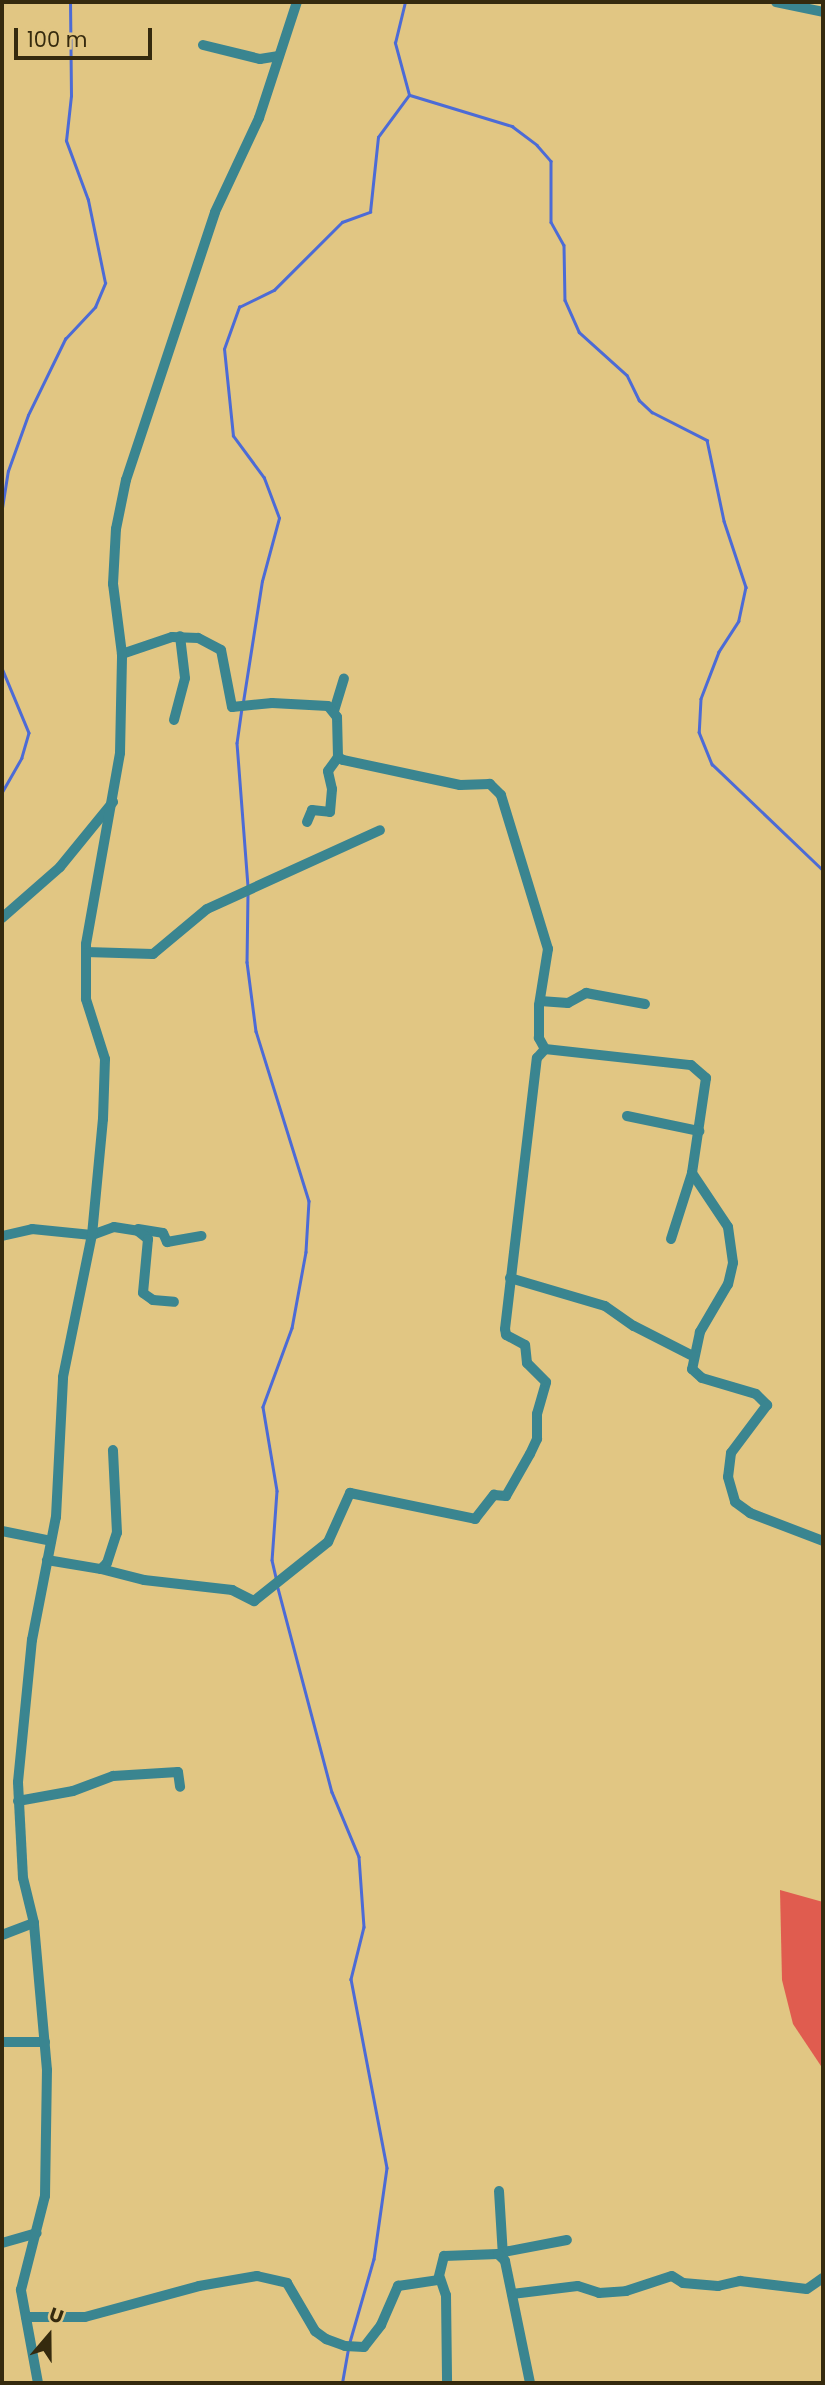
<!DOCTYPE html>
<style>
body{margin:0}
#map{position:relative;width:825px;height:2385px;overflow:hidden;background:#e1c683;font-family:Poppins,sans-serif}
div>[style]{position:absolute}
.forest>*{inset:0;background:#e05c4f}
.stream>*{height:2.5px;margin:-1.25px;padding:0 1.25px;transform-origin:1.25px;border-radius:1.25px;background:#4c6bd6}
.minor>*{height:10px;margin:-5px;padding:0 5px;transform-origin:5px;border-radius:5px;background:#3a8590}
span{translate:-50% -50%;white-space:nowrap;text-align:center;line-height:1.15;-webkit-text-stroke:6px #e1c683;paint-order:stroke}
.frame{position:absolute;inset:0;border:4px solid #352a0e;pointer-events:none}
.north{position:absolute;left:14px;top:2301px;width:70px;height:70px;-webkit-text-stroke:5px #e1c683;paint-order:stroke;rotate:20deg;font-size:19px;font-weight:700;line-height:28px;text-align:center;color:#352a0e}
.north::after{content:'';display:block;margin:auto;width:24px;height:32px;background:#352a0e;clip-path:polygon(50% 0,100% 100%,50% 72%,0 100%)}
.scale{position:absolute;left:14px;top:28px;width:138px;height:32px;box-sizing:border-box;border:4px solid #352a0e;border-top:0;padding-left:9px;font-size:21px;line-height:24px;white-space:nowrap;color:#352a0e;-webkit-text-stroke:5px #e1c683;paint-order:stroke}
</style>
<div id="map">
<div class="forest">
<div style="clip-path:polygon(780px 1890px,823px 1902px,823px 2069px,793px 2024px,782px 1980px)"></div>
</div>
<div class="stream">
<div style="left:410px;top:95px;width:107px;rotate:16.9deg"></div>
<div style="left:512px;top:126px;width:31px;rotate:37deg"></div>
<div style="left:537px;top:145px;width:21px;rotate:49deg"></div>
<div style="left:551px;top:161px;width:61px;rotate:90deg"></div>
<div style="left:551px;top:222px;width:26px;rotate:61deg"></div>
<div style="left:564px;top:245px;width:55px;rotate:89deg"></div>
<div style="left:565px;top:300px;width:35px;rotate:66deg"></div>
<div style="left:579px;top:332px;width:64px;rotate:41.9deg"></div>
<div style="left:627px;top:375px;width:28px;rotate:64deg"></div>
<div style="left:639px;top:400px;width:18px;rotate:43deg"></div>
<div style="left:652px;top:412px;width:62px;rotate:27deg"></div>
<div style="left:707px;top:440px;width:83px;rotate:78.1deg"></div>
<div style="left:724px;top:521px;width:70px;rotate:71.6deg"></div>
<div style="left:746px;top:587px;width:35px;rotate:102deg"></div>
<div style="left:739px;top:621px;width:37px;rotate:123deg"></div>
<div style="left:719px;top:652px;width:50px;rotate:111deg"></div>
<div style="left:701px;top:699px;width:33px;rotate:93deg"></div>
<div style="left:699px;top:732px;width:35px;rotate:68deg"></div>
<div style="left:712px;top:764px;width:153px;rotate:43.7deg"></div>
<div style="left:2px;top:508px;width:37px;rotate:-81deg"></div>
<div style="left:8px;top:471px;width:59px;rotate:-70.3deg"></div>
<div style="left:28px;top:415px;width:85px;rotate:-64deg"></div>
<div style="left:65px;top:339px;width:44px;rotate:-46.8deg"></div>
<div style="left:95px;top:307px;width:26px;rotate:-67deg"></div>
<div style="left:105px;top:283px;width:85px;rotate:-101.6deg"></div>
<div style="left:88px;top:200px;width:63px;rotate:-110.4deg"></div>
<div style="left:66px;top:141px;width:45px;rotate:-83.7deg"></div>
<div style="left:71px;top:96px;width:94px;rotate:-90.6deg"></div>
<div style="left:2px;top:668px;width:70px;rotate:67.4deg"></div>
<div style="left:29px;top:733px;width:26px;rotate:106deg"></div>
<div style="left:22px;top:758px;width:40px;rotate:119.7deg"></div>
<div style="left:243px;top:702px;width:122px;rotate:-81.1deg"></div>
<div style="left:262px;top:581px;width:65px;rotate:-74.9deg"></div>
<div style="left:279px;top:518px;width:43px;rotate:-110.6deg"></div>
<div style="left:264px;top:478px;width:52px;rotate:-126.4deg"></div>
<div style="left:233px;top:436px;width:87px;rotate:-95.9deg"></div>
<div style="left:224px;top:349px;width:45px;rotate:-70.3deg"></div>
<div style="left:239px;top:307px;width:39px;rotate:-26deg"></div>
<div style="left:274px;top:290px;width:96px;rotate:-45deg"></div>
<div style="left:342px;top:222px;width:30px;rotate:-20deg"></div>
<div style="left:370px;top:212px;width:75px;rotate:-83.9deg"></div>
<div style="left:378px;top:137px;width:52px;rotate:-53.6deg"></div>
<div style="left:409px;top:95px;width:54px;rotate:-105.1deg"></div>
<div style="left:395px;top:43px;width:42px;rotate:-76.3deg"></div>
<div style="left:242px;top:708px;width:35px;rotate:98deg"></div>
<div style="left:237px;top:743px;width:143px;rotate:85.6deg"></div>
<div style="left:248px;top:893px;width:69px;rotate:90.8deg"></div>
<div style="left:247px;top:962px;width:70px;rotate:82.6deg"></div>
<div style="left:256px;top:1031px;width:178px;rotate:72.7deg"></div>
<div style="left:309px;top:1201px;width:51px;rotate:93.4deg"></div>
<div style="left:306px;top:1252px;width:77px;rotate:100.4deg"></div>
<div style="left:292px;top:1328px;width:84px;rotate:110.2deg"></div>
<div style="left:263px;top:1407px;width:85px;rotate:80.5deg"></div>
<div style="left:277px;top:1491px;width:69px;rotate:94.1deg"></div>
<div style="left:272px;top:1560px;width:18px;rotate:77deg"></div>
<div style="left:278px;top:1588px;width:211px;rotate:75.2deg"></div>
<div style="left:332px;top:1792px;width:70px;rotate:67.4deg"></div>
<div style="left:359px;top:1857px;width:70px;rotate:85.9deg"></div>
<div style="left:364px;top:1927px;width:54px;rotate:104deg"></div>
<div style="left:351px;top:1979px;width:192px;rotate:79.2deg"></div>
<div style="left:387px;top:2168px;width:92px;rotate:98.1deg"></div>
<div style="left:374px;top:2259px;width:86px;rotate:106.1deg"></div>
<div style="left:342px;top:2383px;width:35px;rotate:-80deg"></div>
</div>
<div class="minor">
<div style="left:776px;top:2px;width:48px;rotate:12deg"></div>
<div style="left:203px;top:45px;width:59px;rotate:13.8deg"></div>
<div style="left:260px;top:59px;width:19px;rotate:-9deg"></div>
<div style="left:334px;top:711px;width:34px;rotate:-73deg"></div>
<div style="left:174px;top:720px;width:43px;rotate:-75.3deg"></div>
<div style="left:185px;top:678px;width:42px;rotate:-96.8deg"></div>
<div style="left:307px;top:822px;width:13px;rotate:-67deg"></div>
<div style="left:312px;top:810px;width:18px;rotate:6deg"></div>
<div style="left:330px;top:812px;width:23px;rotate:-85deg"></div>
<div style="left:332px;top:789px;width:18px;rotate:-103deg"></div>
<div style="left:328px;top:771px;width:17px;rotate:-54deg"></div>
<div style="left:2px;top:918px;width:77px;rotate:-41.3deg"></div>
<div style="left:60px;top:867px;width:84px;rotate:-50.8deg"></div>
<div style="left:86px;top:952px;width:67px;rotate:1.7deg"></div>
<div style="left:153px;top:954px;width:70px;rotate:-39.8deg"></div>
<div style="left:207px;top:909px;width:190px;rotate:-24.5deg"></div>
<div style="left:540px;top:1001px;width:28px;rotate:4deg"></div>
<div style="left:568px;top:1003px;width:21px;rotate:-29deg"></div>
<div style="left:586px;top:993px;width:60px;rotate:10.6deg"></div>
<div style="left:545px;top:1049px;width:147px;rotate:6.3deg"></div>
<div style="left:691px;top:1065px;width:20px;rotate:41deg"></div>
<div style="left:706px;top:1078px;width:96px;rotate:98.4deg"></div>
<div style="left:692px;top:1173px;width:65px;rotate:56.3deg"></div>
<div style="left:728px;top:1227px;width:36px;rotate:82deg"></div>
<div style="left:733px;top:1263px;width:22px;rotate:103deg"></div>
<div style="left:728px;top:1284px;width:56px;rotate:120.3deg"></div>
<div style="left:700px;top:1332px;width:38px;rotate:102deg"></div>
<div style="left:692px;top:1369px;width:13px;rotate:42deg"></div>
<div style="left:702px;top:1378px;width:56px;rotate:16.5deg"></div>
<div style="left:756px;top:1394px;width:16px;rotate:45deg"></div>
<div style="left:767px;top:1405px;width:60px;rotate:126.9deg"></div>
<div style="left:731px;top:1453px;width:24px;rotate:97deg"></div>
<div style="left:728px;top:1477px;width:26px;rotate:74deg"></div>
<div style="left:735px;top:1502px;width:19px;rotate:36deg"></div>
<div style="left:750px;top:1513px;width:78px;rotate:21deg"></div>
<div style="left:627px;top:1116px;width:74px;rotate:11.8deg"></div>
<div style="left:138px;top:1229px;width:25px;rotate:9deg"></div>
<div style="left:163px;top:1233px;width:10px;rotate:66deg"></div>
<div style="left:167px;top:1242px;width:35px;rotate:-10deg"></div>
<div style="left:2px;top:1236px;width:31px;rotate:-13deg"></div>
<div style="left:32px;top:1229px;width:60px;rotate:5.7deg"></div>
<div style="left:92px;top:1235px;width:23px;rotate:-20deg"></div>
<div style="left:114px;top:1227px;width:24px;rotate:9deg"></div>
<div style="left:138px;top:1231px;width:13px;rotate:39deg"></div>
<div style="left:148px;top:1239px;width:54px;rotate:95.3deg"></div>
<div style="left:143px;top:1293px;width:12px;rotate:35deg"></div>
<div style="left:153px;top:1300px;width:21px;rotate:5deg"></div>
<div style="left:671px;top:1239px;width:69px;rotate:-72.3deg"></div>
<div style="left:510px;top:1278px;width:99px;rotate:16.4deg"></div>
<div style="left:605px;top:1306px;width:35px;rotate:35deg"></div>
<div style="left:634px;top:1326px;width:66px;rotate:27deg"></div>
<div style="left:2px;top:1531px;width:50px;rotate:11.5deg"></div>
<div style="left:47px;top:1560px;width:55px;rotate:9.5deg"></div>
<div style="left:101px;top:1569px;width:8px;rotate:-45deg"></div>
<div style="left:107px;top:1563px;width:32px;rotate:-72deg"></div>
<div style="left:117px;top:1533px;width:83px;rotate:-92.8deg"></div>
<div style="left:101px;top:1569px;width:44px;rotate:14.3deg"></div>
<div style="left:144px;top:1580px;width:89px;rotate:6.5deg"></div>
<div style="left:232px;top:1590px;width:25px;rotate:27deg"></div>
<div style="left:254px;top:1601px;width:95px;rotate:-38.6deg"></div>
<div style="left:328px;top:1542px;width:54px;rotate:-65.8deg"></div>
<div style="left:350px;top:1493px;width:128px;rotate:11.7deg"></div>
<div style="left:475px;top:1519px;width:31px;rotate:-52deg"></div>
<div style="left:494px;top:1495px;width:12px;rotate:5deg"></div>
<div style="left:506px;top:1496px;width:48px;rotate:-60.3deg"></div>
<div style="left:530px;top:1454px;width:17px;rotate:-65deg"></div>
<div style="left:537px;top:1439px;width:25px;rotate:-90deg"></div>
<div style="left:537px;top:1414px;width:33px;rotate:-74deg"></div>
<div style="left:546px;top:1382px;width:27px;rotate:-135deg"></div>
<div style="left:527px;top:1363px;width:18px;rotate:-96deg"></div>
<div style="left:525px;top:1345px;width:21px;rotate:-152deg"></div>
<div style="left:506px;top:1335px;width:6px;rotate:-99deg"></div>
<div style="left:505px;top:1329px;width:273px;rotate:-83.3deg"></div>
<div style="left:537px;top:1058px;width:12px;rotate:-48deg"></div>
<div style="left:545px;top:1049px;width:13px;rotate:-119deg"></div>
<div style="left:539px;top:1038px;width:33px;rotate:-90deg"></div>
<div style="left:539px;top:1005px;width:57px;rotate:-80.9deg"></div>
<div style="left:548px;top:949px;width:161px;rotate:-107deg"></div>
<div style="left:501px;top:795px;width:16px;rotate:-135deg"></div>
<div style="left:490px;top:784px;width:30px;rotate:178deg"></div>
<div style="left:460px;top:785px;width:120px;rotate:-167.9deg"></div>
<div style="left:343px;top:760px;width:6px;rotate:-149deg"></div>
<div style="left:338px;top:757px;width:40px;rotate:-91.4deg"></div>
<div style="left:337px;top:717px;width:14px;rotate:-129deg"></div>
<div style="left:328px;top:706px;width:56px;rotate:-176.9deg"></div>
<div style="left:272px;top:703px;width:40px;rotate:174.3deg"></div>
<div style="left:232px;top:707px;width:58px;rotate:-100.9deg"></div>
<div style="left:221px;top:650px;width:26px;rotate:-152deg"></div>
<div style="left:198px;top:638px;width:26px;rotate:-178deg"></div>
<div style="left:172px;top:637px;width:53px;rotate:161.2deg"></div>
<div style="left:18px;top:1801px;width:56px;rotate:-10.3deg"></div>
<div style="left:73px;top:1791px;width:43px;rotate:-20.6deg"></div>
<div style="left:113px;top:1776px;width:65px;rotate:-3.5deg"></div>
<div style="left:178px;top:1772px;width:15px;rotate:82deg"></div>
<div style="left:2px;top:1935px;width:34px;rotate:-21deg"></div>
<div style="left:2px;top:2042px;width:43px"></div>
<div style="left:499px;top:2191px;width:65px;rotate:86.5deg"></div>
<div style="left:2px;top:2243px;width:36px;rotate:-16deg"></div>
<div style="left:504px;top:2252px;width:64px;rotate:-10.8deg"></div>
<div style="left:440px;top:2278px;width:18px;rotate:71deg"></div>
<div style="left:446px;top:2295px;width:88px;rotate:89.3deg"></div>
<div style="left:512px;top:2294px;width:66px;rotate:-6.9deg"></div>
<div style="left:578px;top:2286px;width:22px;rotate:18deg"></div>
<div style="left:599px;top:2293px;width:27px;rotate:-4deg"></div>
<div style="left:626px;top:2291px;width:48px;rotate:-18.1deg"></div>
<div style="left:672px;top:2276px;width:13px;rotate:32deg"></div>
<div style="left:683px;top:2283px;width:35px;rotate:5deg"></div>
<div style="left:718px;top:2286px;width:23px;rotate:-13deg"></div>
<div style="left:740px;top:2281px;width:67px;rotate:6.8deg"></div>
<div style="left:807px;top:2289px;width:19px;rotate:-35deg"></div>
<div style="left:26px;top:2317px;width:59px"></div>
<div style="left:85px;top:2317px;width:118px;rotate:-15.2deg"></div>
<div style="left:199px;top:2286px;width:59px;rotate:-9.8deg"></div>
<div style="left:257px;top:2276px;width:31px;rotate:13deg"></div>
<div style="left:287px;top:2283px;width:56px;rotate:59.7deg"></div>
<div style="left:315px;top:2331px;width:14px;rotate:36deg"></div>
<div style="left:326px;top:2339px;width:20px;rotate:20deg"></div>
<div style="left:345px;top:2346px;width:19px;rotate:3deg"></div>
<div style="left:364px;top:2347px;width:28px;rotate:-52deg"></div>
<div style="left:381px;top:2325px;width:43px;rotate:-66.4deg"></div>
<div style="left:398px;top:2286px;width:40px;rotate:-8.5deg"></div>
<div style="left:438px;top:2280px;width:25px;rotate:-76deg"></div>
<div style="left:444px;top:2256px;width:54px;rotate:-2.1deg"></div>
<div style="left:498px;top:2254px;width:10px;rotate:45deg"></div>
<div style="left:505px;top:2261px;width:125px;rotate:78.4deg"></div>
<div style="left:38px;top:2383px;width:95px;rotate:-100.4deg"></div>
<div style="left:21px;top:2290px;width:97px;rotate:-75.7deg"></div>
<div style="left:45px;top:2196px;width:126px;rotate:-89.1deg"></div>
<div style="left:47px;top:2070px;width:148px;rotate:-95.1deg"></div>
<div style="left:34px;top:1923px;width:46px;rotate:-103.7deg"></div>
<div style="left:23px;top:1878px;width:96px;rotate:-93deg"></div>
<div style="left:18px;top:1782px;width:143px;rotate:-84.4deg"></div>
<div style="left:32px;top:1640px;width:125px;rotate:-79deg"></div>
<div style="left:56px;top:1517px;width:140px;rotate:-87.1deg"></div>
<div style="left:63px;top:1377px;width:145px;rotate:-78.5deg"></div>
<div style="left:92px;top:1235px;width:117px;rotate:-84.6deg"></div>
<div style="left:103px;top:1119px;width:60px;rotate:-88.1deg"></div>
<div style="left:105px;top:1059px;width:63px;rotate:-107.6deg"></div>
<div style="left:86px;top:999px;width:55px;rotate:-90deg"></div>
<div style="left:86px;top:944px;width:194px;rotate:-79.9deg"></div>
<div style="left:120px;top:753px;width:99px;rotate:-88.8deg"></div>
<div style="left:122px;top:654px;width:71px;rotate:-97.3deg"></div>
<div style="left:113px;top:584px;width:55px;rotate:-86.9deg"></div>
<div style="left:116px;top:529px;width:50px;rotate:-78.5deg"></div>
<div style="left:126px;top:480px;width:282px;rotate:-71.6deg"></div>
<div style="left:215px;top:212px;width:104px;rotate:-64.9deg"></div>
<div style="left:259px;top:118px;width:122px;rotate:-71.9deg"></div>
</div>
<div class="frame"></div>
<div class="north">U</div>
<div class="scale">100 m</div>
</div>
